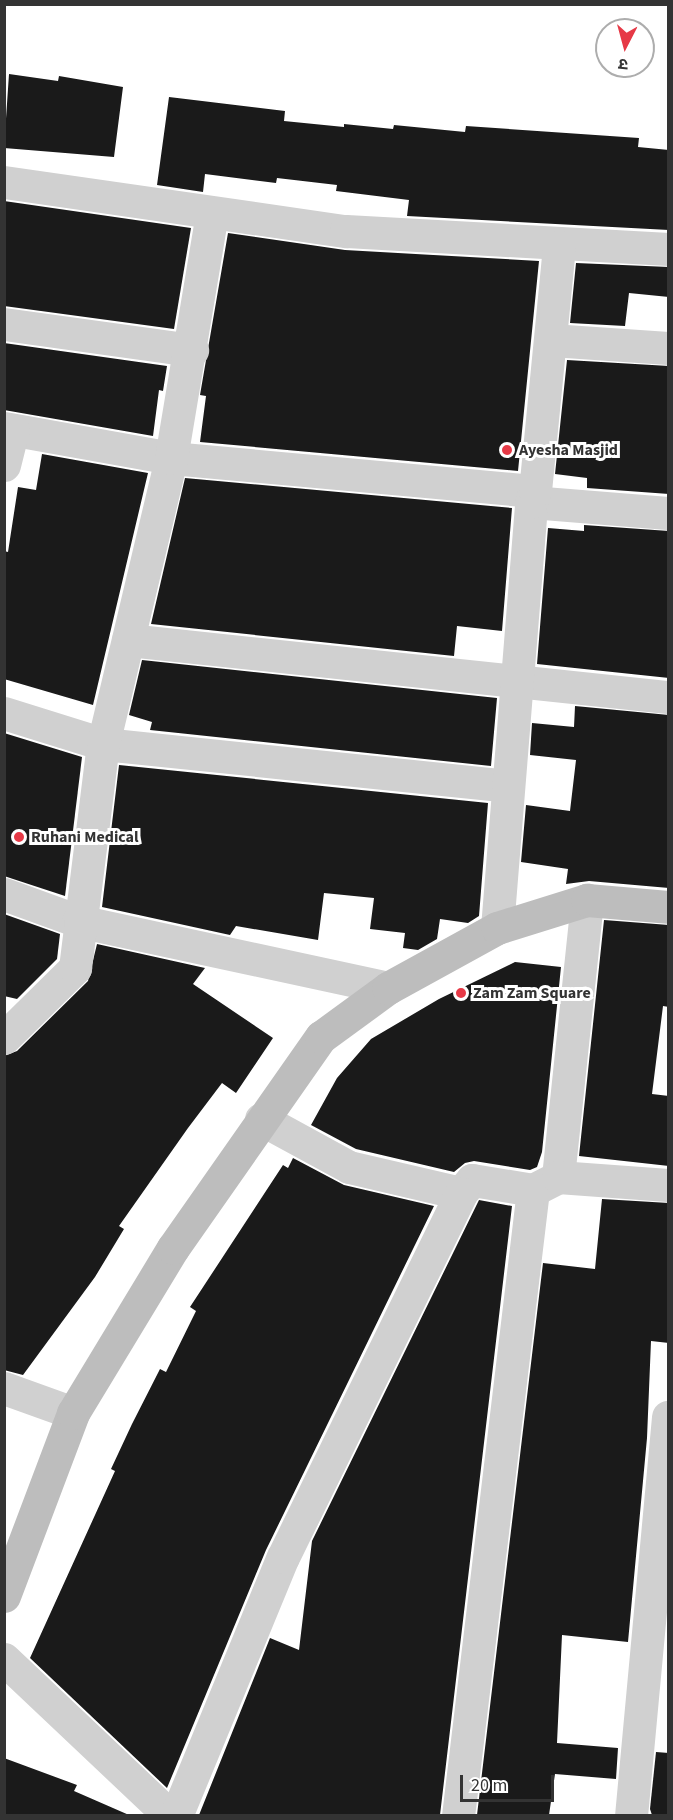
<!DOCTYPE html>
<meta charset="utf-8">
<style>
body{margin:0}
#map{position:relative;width:673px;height:1820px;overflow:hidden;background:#fff;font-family:"Source Sans 3","Noto Sans Devanagari",sans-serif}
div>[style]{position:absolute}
.building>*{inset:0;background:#1a1a1a}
.minor>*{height:33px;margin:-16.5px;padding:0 16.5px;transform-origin:16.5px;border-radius:16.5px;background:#d0d0d0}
.secondary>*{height:33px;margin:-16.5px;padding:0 16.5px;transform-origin:16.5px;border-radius:16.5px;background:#bdbdbd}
.dots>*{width:16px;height:16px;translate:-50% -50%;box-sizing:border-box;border:3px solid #fff;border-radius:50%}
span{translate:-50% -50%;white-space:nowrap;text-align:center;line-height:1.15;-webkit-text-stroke:6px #fff;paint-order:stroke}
.poi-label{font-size:16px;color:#333;font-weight:700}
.left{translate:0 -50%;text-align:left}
.frame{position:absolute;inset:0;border:6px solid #333;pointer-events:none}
.north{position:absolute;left:595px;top:18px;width:60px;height:60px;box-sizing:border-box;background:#fff;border:2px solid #adadad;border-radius:50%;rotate:186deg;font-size:16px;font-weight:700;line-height:24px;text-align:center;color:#333}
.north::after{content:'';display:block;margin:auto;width:21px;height:27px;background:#e63946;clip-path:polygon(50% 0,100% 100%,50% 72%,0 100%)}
.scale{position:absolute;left:460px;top:1775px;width:94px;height:27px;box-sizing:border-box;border:3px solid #333;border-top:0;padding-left:8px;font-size:18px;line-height:21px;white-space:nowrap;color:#333;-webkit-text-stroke:4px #fff;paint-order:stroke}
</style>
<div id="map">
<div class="building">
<div style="clip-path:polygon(9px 74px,58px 81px,59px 76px,123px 87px,114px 157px,4px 148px)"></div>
<div style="clip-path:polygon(169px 97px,285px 111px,284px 121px,344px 127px,344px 124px,393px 129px,394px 125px,465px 132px,466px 126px,639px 138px,638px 147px,669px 150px,669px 230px,407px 216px,409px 200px,336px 191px,337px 185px,277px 178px,276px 183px,205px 174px,203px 192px,157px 185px)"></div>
<div style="clip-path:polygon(4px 201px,191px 228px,174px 329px,4px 306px)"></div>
<div style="clip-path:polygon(228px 233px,345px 250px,539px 261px,518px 471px,200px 442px,206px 396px,200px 395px)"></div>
<div style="clip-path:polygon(576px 263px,669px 267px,669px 297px,629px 293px,625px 326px,570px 323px)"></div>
<div style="clip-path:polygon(4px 343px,167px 366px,163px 391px,159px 390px,153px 436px,4px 410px)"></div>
<div style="clip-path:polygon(567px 360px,669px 366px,669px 494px,587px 488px,587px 478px,555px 474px)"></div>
<div style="clip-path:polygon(42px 454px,148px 473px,93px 705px,4px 679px,4px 551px,8px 552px,18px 487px,36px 490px)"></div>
<div style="clip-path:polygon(185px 478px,512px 508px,502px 631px,457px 626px,454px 656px,151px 624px)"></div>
<div style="clip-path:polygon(584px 525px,669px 531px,669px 678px,537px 664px,548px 528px,584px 531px)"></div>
<div style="clip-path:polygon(142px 660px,497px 698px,491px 766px,150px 730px,152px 722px,129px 715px)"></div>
<div style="clip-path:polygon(575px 706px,669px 715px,669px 888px,589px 881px,566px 884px,568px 869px,521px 862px,526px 805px,570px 811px,576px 760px,530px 755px,532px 723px,574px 727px)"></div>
<div style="clip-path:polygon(4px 733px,82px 757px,65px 896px,4px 876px)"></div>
<div style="clip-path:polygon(119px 765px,488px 803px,479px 916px,468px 923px,440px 919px,437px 939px,418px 950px,403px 948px,405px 933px,370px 929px,374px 898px,324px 893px,318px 940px,236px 926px,230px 935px,102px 907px)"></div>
<div style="clip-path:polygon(4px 914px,60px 934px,57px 959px,17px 999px,4px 996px)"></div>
<div style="clip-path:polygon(604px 920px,669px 925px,669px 1007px,663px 1006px,652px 1094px,669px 1096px,669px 1166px,579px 1156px)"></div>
<div style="clip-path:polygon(97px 944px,205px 968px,193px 984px,273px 1038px,236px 1093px,222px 1083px,188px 1128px,119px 1226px,124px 1229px,95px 1277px,23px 1375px,4px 1370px,4px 1056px,17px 1051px,88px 981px)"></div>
<div style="clip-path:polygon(515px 962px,561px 967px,542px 1152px,537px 1167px,530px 1170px,474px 1161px,465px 1163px,454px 1172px,356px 1149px,311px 1125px,337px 1078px,371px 1039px,439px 999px)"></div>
<div style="clip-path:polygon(293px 1158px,344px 1185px,434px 1206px,266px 1550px,167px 1788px,30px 1658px,115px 1471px,111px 1469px,132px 1424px,160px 1369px,166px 1372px,196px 1311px,190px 1307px,283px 1165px,288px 1168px)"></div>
<div style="clip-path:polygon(602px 1199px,669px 1203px,669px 1343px,651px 1341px,647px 1438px,628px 1642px,562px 1635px,557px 1743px,618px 1748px,616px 1779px,555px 1774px,549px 1815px,477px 1815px,543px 1263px,595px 1269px)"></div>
<div style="clip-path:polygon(479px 1200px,512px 1206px,440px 1815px,199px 1815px,270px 1638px,299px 1650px,312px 1541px)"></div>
<div style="clip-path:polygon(656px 1752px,669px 1753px,669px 1815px,652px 1815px,650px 1809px)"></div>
<div style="clip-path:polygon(4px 1758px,77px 1785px,74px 1791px,129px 1815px,4px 1815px)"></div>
</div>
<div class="minor">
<div style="left:4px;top:182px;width:345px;rotate:8.2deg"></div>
<div style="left:346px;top:231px;width:323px;rotate:3.2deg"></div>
<div style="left:4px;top:324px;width:190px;rotate:7.9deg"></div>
<div style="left:551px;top:340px;width:117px;rotate:3.9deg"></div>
<div style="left:4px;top:428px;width:170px;rotate:10.2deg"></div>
<div style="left:171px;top:458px;width:365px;rotate:5.2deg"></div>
<div style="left:4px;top:465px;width:36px;rotate:-76deg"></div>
<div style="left:531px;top:502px;width:137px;rotate:4.6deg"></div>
<div style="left:128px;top:640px;width:543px;rotate:6.03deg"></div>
<div style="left:4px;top:713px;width:104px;rotate:17.4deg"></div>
<div style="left:103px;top:744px;width:405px;rotate:5.9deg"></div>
<div style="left:4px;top:894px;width:79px;rotate:20deg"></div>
<div style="left:78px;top:921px;width:317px;rotate:12.2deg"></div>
<div style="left:497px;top:928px;width:427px;rotate:-85.4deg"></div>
<div style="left:531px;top:502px;width:12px;rotate:-70deg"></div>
<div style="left:535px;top:491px;width:246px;rotate:-84.4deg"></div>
<div style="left:4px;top:1038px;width:100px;rotate:-44.6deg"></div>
<div style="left:75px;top:968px;width:226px;rotate:-82.9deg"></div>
<div style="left:103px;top:744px;width:294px;rotate:-76.6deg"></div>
<div style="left:171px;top:458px;width:248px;rotate:-80.5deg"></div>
<div style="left:261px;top:1119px;width:100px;rotate:28.6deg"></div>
<div style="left:349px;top:1167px;width:115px;rotate:13.1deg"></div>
<div style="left:461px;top:1193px;width:17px;rotate:-50deg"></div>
<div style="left:472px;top:1180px;width:62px;rotate:9.3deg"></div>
<div style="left:558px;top:1177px;width:279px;rotate:-84deg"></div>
<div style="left:4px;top:1388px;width:73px;rotate:19.9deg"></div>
<div style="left:4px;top:1659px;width:228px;rotate:43.4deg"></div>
<div style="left:176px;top:1816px;width:280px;rotate:-67.6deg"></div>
<div style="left:283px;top:1557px;width:405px;rotate:-63.9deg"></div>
<div style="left:458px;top:1816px;width:630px;rotate:-83.17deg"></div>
<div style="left:533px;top:1190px;width:28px;rotate:-27deg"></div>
<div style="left:558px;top:1177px;width:110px;rotate:4.2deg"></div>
<div style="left:631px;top:1816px;width:401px;rotate:-84.7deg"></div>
</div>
<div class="secondary">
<div style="left:4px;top:1596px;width:196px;rotate:-69.3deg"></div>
<div style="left:73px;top:1413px;width:193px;rotate:-58.8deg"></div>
<div style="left:173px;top:1248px;width:258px;rotate:-55deg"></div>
<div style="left:321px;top:1037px;width:83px;rotate:-36.2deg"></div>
<div style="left:388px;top:988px;width:124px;rotate:-28.8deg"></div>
<div style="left:497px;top:928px;width:94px;rotate:-17.3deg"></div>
<div style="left:587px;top:900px;width:81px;rotate:4.9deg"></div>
</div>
<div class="dots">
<div style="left:507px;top:450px;background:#e63946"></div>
<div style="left:19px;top:837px;background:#e63946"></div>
<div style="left:461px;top:993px;background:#e63946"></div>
</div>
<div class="poi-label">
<span class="left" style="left:519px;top:450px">Ayesha Masjid</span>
<span class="left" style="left:31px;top:837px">Ruhani Medical</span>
<span class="left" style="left:473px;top:993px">Zam Zam Square</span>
</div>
<div class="frame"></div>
<div class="north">उ</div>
<div class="scale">20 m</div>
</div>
